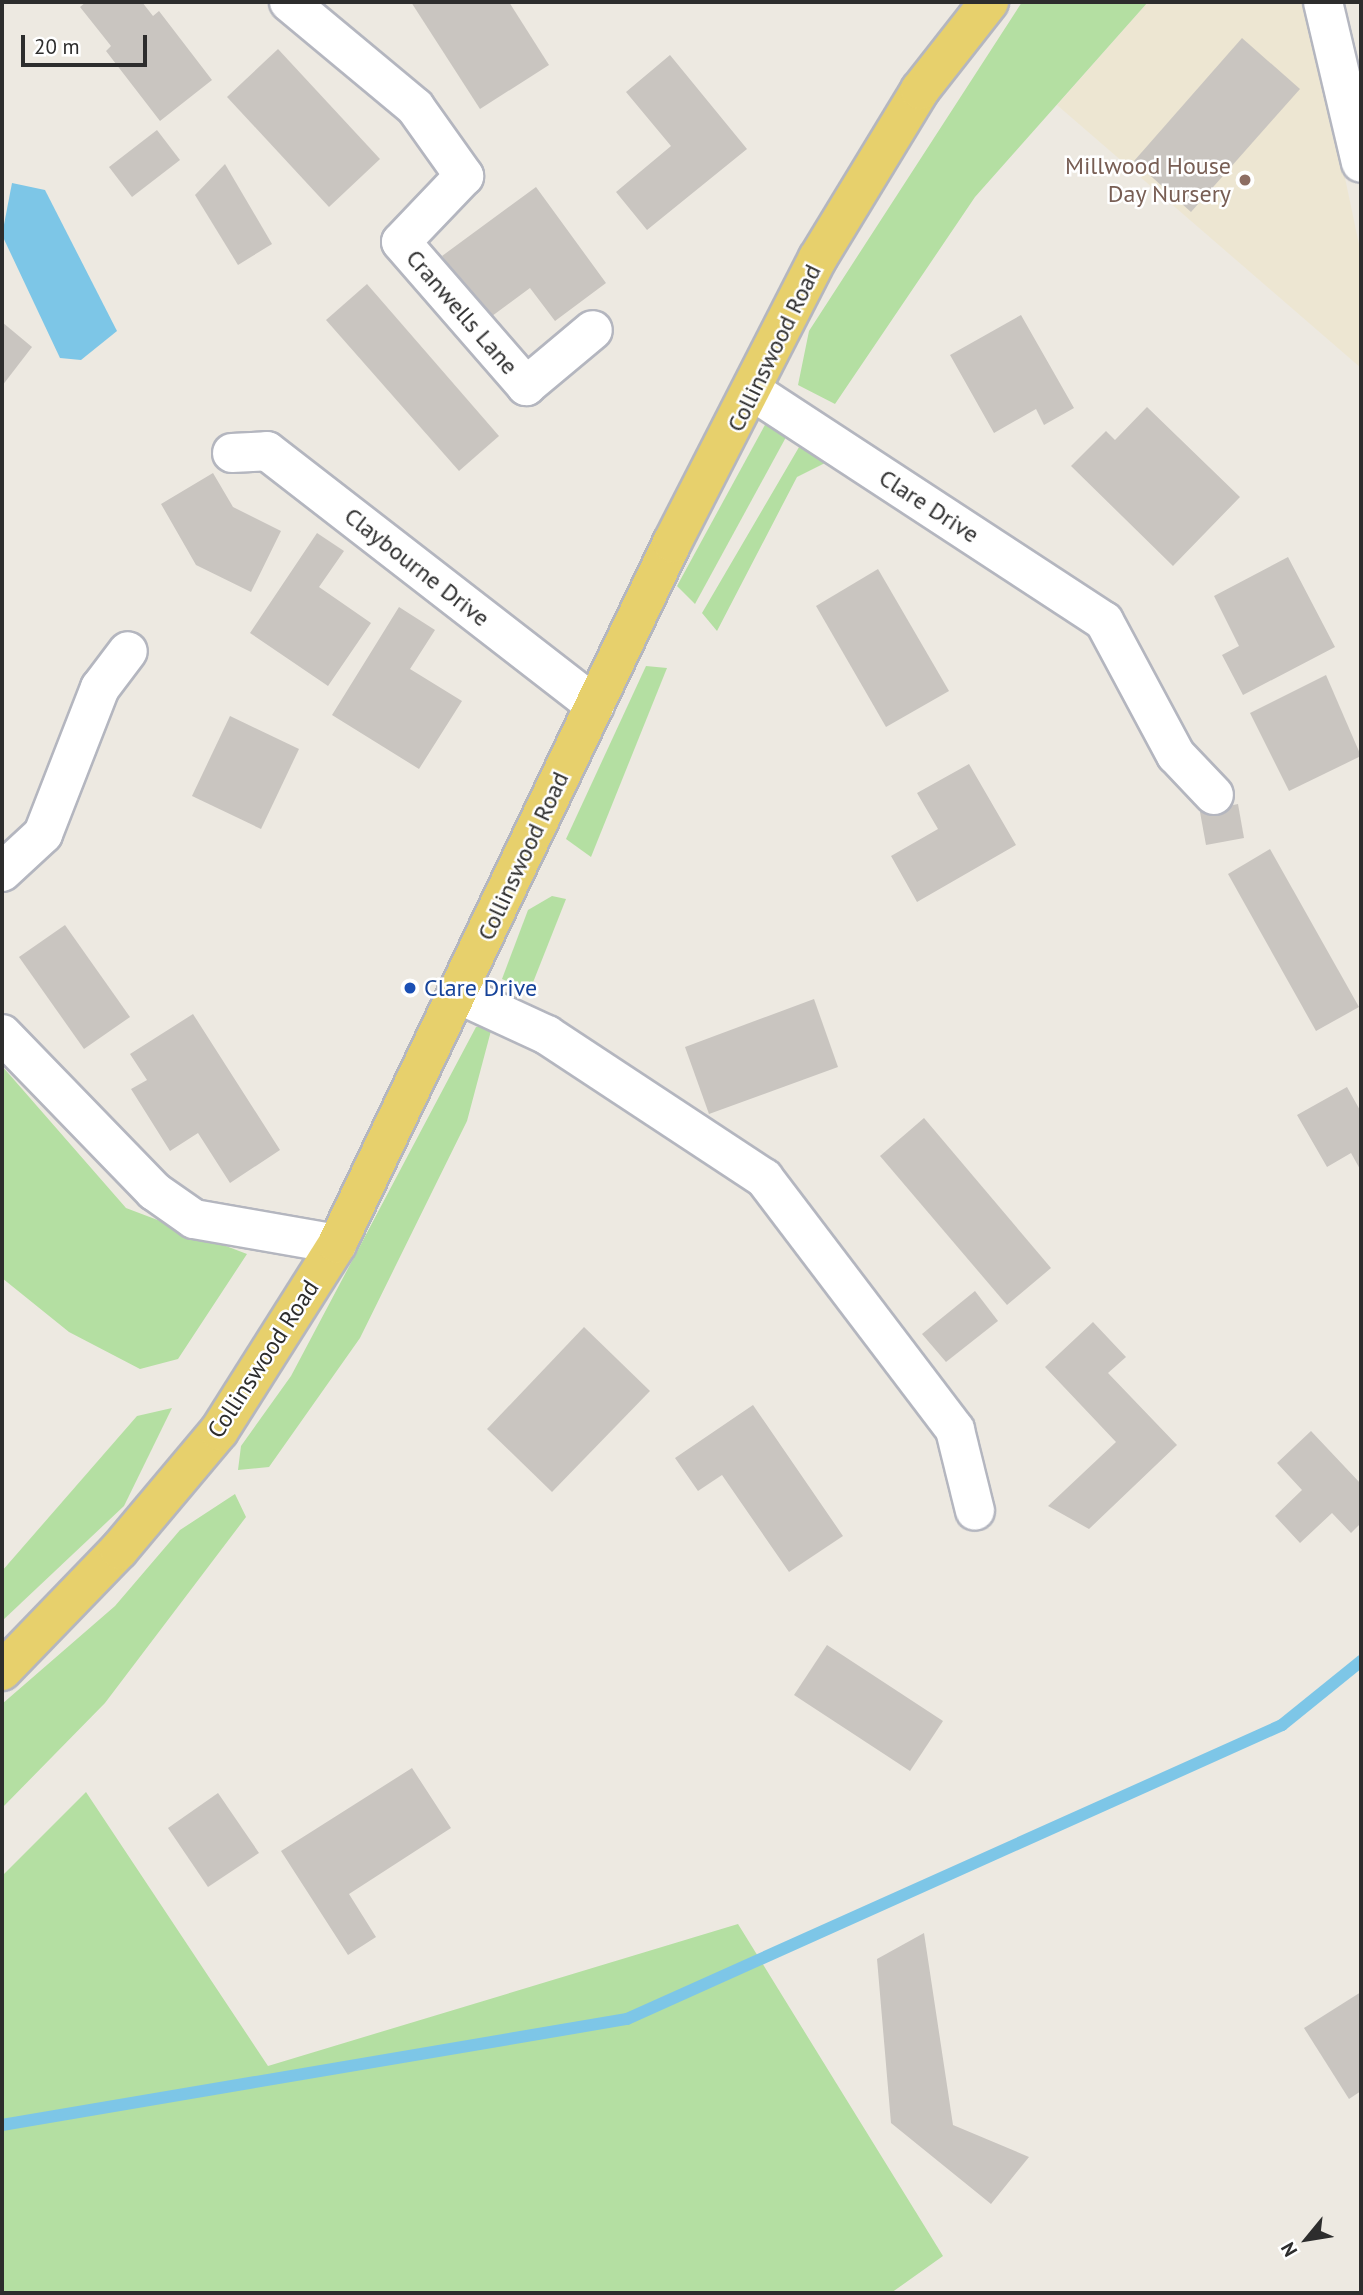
<!DOCTYPE html>
<style>
body{margin:0}
#map{position:relative;width:1363px;height:2295px;overflow:hidden;background:#ede9e1;font-family:"PT Sans",sans-serif}
div>[style]{position:absolute}
.education>*{inset:0;background:#ede6d2}
.green>*{inset:0;background:#b4dfa2}
.water>*{inset:0;background:#7dc6e7}
.stream>*{height:12px;margin:-6px;padding:0 6px;transform-origin:6px;border-radius:6px;background:#7dc6e7}
.building>*{inset:0;background:#c9c5c0}
.roads{filter:drop-shadow(2px 0 #b4b6bf) drop-shadow(-2px 0 #b4b6bf) drop-shadow(0 2px #b4b6bf) drop-shadow(0 -2px #b4b6bf)}
.minor>*{height:38px;margin:-19px;padding:0 19px;transform-origin:19px;border-radius:19px;background:#fff}
.major>*{height:38px;margin:-19px;padding:0 19px;transform-origin:19px;border-radius:19px;background:#e7d06c}
.dots>*{width:19px;height:19px;translate:-50% -50%;box-sizing:border-box;border:4px solid #fff;border-radius:50%}
span{translate:-50% -50%;white-space:nowrap;text-align:center;line-height:1.15;-webkit-text-stroke:5px #fff;paint-order:stroke}
.education-label{font-size:24px;color:#785e54}
.right{translate:-100% -50%;text-align:right}
.street-label{font-size:24px;color:#2d2d2d}
.transit-label{font-size:24px;color:#164399}
.left{translate:0 -50%;text-align:left}
.frame{position:absolute;inset:0;border:4px solid #2d2d2d;pointer-events:none}
.north{position:absolute;left:1272px;top:2204px;width:70px;height:70px;-webkit-text-stroke:5px #fff;paint-order:stroke;rotate:240deg;font-size:19px;font-weight:700;line-height:28px;text-align:center;color:#2d2d2d}
.north::after{content:'';display:block;margin:auto;width:24px;height:32px;background:#2d2d2d;clip-path:polygon(50% 0,100% 100%,50% 72%,0 100%)}
.scale{position:absolute;left:21px;top:35px;width:126px;height:32px;box-sizing:border-box;border:4px solid #2d2d2d;border-top:0;padding-left:9px;font-size:21px;line-height:24px;white-space:nowrap;color:#2d2d2d;-webkit-text-stroke:5px #fff;paint-order:stroke}
</style>
<div id="map">
<div class="education">
<div style="clip-path:polygon(1148px 2px,1308px 2px,1361px 254px,1361px 368px,1057px 105px)"></div>
</div>
<div class="green">
<div style="clip-path:polygon(1022px 2px,1148px 2px,975px 197px,835px 404px,798px 385px,809px 331px)"></div>
<div style="clip-path:polygon(766px 423px,791px 428px,695px 604px,677px 586px)"></div>
<div style="clip-path:polygon(802px 442px,831px 460px,797px 477px,717px 631px,702px 613px)"></div>
<div style="clip-path:polygon(646px 666px,667px 668px,591px 857px,566px 839px)"></div>
<div style="clip-path:polygon(552px 896px,566px 899px,530px 990px,502px 979px,528px 910px)"></div>
<div style="clip-path:polygon(476px 1027px,492px 1027px,467px 1121px,360px 1338px,269px 1467px,238px 1470px,241px 1446px,291px 1376px)"></div>
<div style="clip-path:polygon(2px 1066px,126px 1208px,247px 1254px,178px 1359px,140px 1369px,69px 1332px,2px 1278px)"></div>
<div style="clip-path:polygon(172px 1408px,124px 1506px,2px 1621px,2px 1571px,137px 1416px)"></div>
<div style="clip-path:polygon(235px 1494px,246px 1517px,105px 1703px,2px 1808px,2px 1704px,115px 1606px,180px 1530px)"></div>
<div style="clip-path:polygon(86px 1792px,268px 2066px,738px 1924px,943px 2256px,891px 2293px,2px 2293px,2px 1876px)"></div>
</div>
<div class="water">
<div style="clip-path:polygon(12px 183px,45px 190px,117px 331px,81px 360px,60px 358px,2px 235px)"></div>
</div>
<div class="stream">
<div style="left:2px;top:2125px;width:634px;rotate:-9.63deg"></div>
<div style="left:627px;top:2019px;width:718px;rotate:-24.17deg"></div>
<div style="left:1282px;top:1725px;width:102px;rotate:-39deg"></div>
</div>
<div class="building">
<div style="clip-path:polygon(86px 2px,142px 2px,153px 16px,159px 11px,212px 80px,160px 121px,106px 51px,111px 46px,80px 7px)"></div>
<div style="clip-path:polygon(411px 2px,509px 2px,549px 65px,480px 109px)"></div>
<div style="clip-path:polygon(1242px 38px,1300px 89px,1191px 212px,1134px 161px)"></div>
<div style="clip-path:polygon(278px 49px,380px 159px,329px 207px,227px 97px)"></div>
<div style="clip-path:polygon(670px 55px,747px 149px,647px 230px,616px 192px,671px 146px,626px 92px)"></div>
<div style="clip-path:polygon(157px 130px,180px 160px,132px 197px,109px 167px)"></div>
<div style="clip-path:polygon(225px 164px,272px 244px,238px 265px,195px 195px)"></div>
<div style="clip-path:polygon(536px 187px,606px 283px,555px 321px,530px 288px,488px 319px,442px 256px)"></div>
<div style="clip-path:polygon(367px 284px,499px 436px,459px 471px,326px 320px)"></div>
<div style="clip-path:polygon(1021px 315px,1074px 408px,1044px 425px,1036px 409px,994px 433px,950px 355px)"></div>
<div style="clip-path:polygon(2px 322px,32px 347px,2px 386px)"></div>
<div style="clip-path:polygon(1147px 407px,1240px 497px,1173px 566px,1071px 466px,1106px 431px,1115px 440px)"></div>
<div style="clip-path:polygon(213px 473px,233px 507px,281px 531px,251px 592px,196px 565px,161px 504px)"></div>
<div style="clip-path:polygon(317px 533px,344px 551px,319px 587px,371px 623px,328px 686px,250px 633px)"></div>
<div style="clip-path:polygon(1288px 557px,1335px 647px,1243px 695px,1222px 655px,1239px 646px,1214px 596px)"></div>
<div style="clip-path:polygon(878px 569px,949px 691px,886px 727px,816px 606px)"></div>
<div style="clip-path:polygon(399px 607px,435px 630px,410px 669px,462px 701px,419px 769px,332px 715px)"></div>
<div style="clip-path:polygon(1326px 675px,1361px 756px,1289px 791px,1250px 713px)"></div>
<div style="clip-path:polygon(230px 716px,299px 749px,261px 829px,192px 796px)"></div>
<div style="clip-path:polygon(969px 764px,1016px 845px,917px 902px,891px 856px,938px 829px,917px 793px)"></div>
<div style="clip-path:polygon(1238px 804px,1244px 838px,1206px 845px,1200px 812px)"></div>
<div style="clip-path:polygon(1270px 849px,1359px 1007px,1316px 1031px,1228px 874px)"></div>
<div style="clip-path:polygon(65px 925px,130px 1017px,84px 1049px,19px 957px)"></div>
<div style="clip-path:polygon(814px 999px,838px 1067px,709px 1114px,685px 1047px)"></div>
<div style="clip-path:polygon(193px 1014px,280px 1150px,230px 1183px,198px 1133px,170px 1151px,131px 1089px,147px 1080px,130px 1054px)"></div>
<div style="clip-path:polygon(1347px 1087px,1361px 1112px,1361px 1171px,1351px 1153px,1327px 1167px,1297px 1115px)"></div>
<div style="clip-path:polygon(924px 1118px,1051px 1268px,1007px 1305px,880px 1156px)"></div>
<div style="clip-path:polygon(975px 1291px,998px 1321px,946px 1362px,922px 1334px)"></div>
<div style="clip-path:polygon(1093px 1322px,1126px 1357px,1108px 1373px,1177px 1445px,1089px 1529px,1048px 1506px,1116px 1442px,1045px 1367px)"></div>
<div style="clip-path:polygon(584px 1327px,650px 1391px,552px 1492px,487px 1429px)"></div>
<div style="clip-path:polygon(753px 1405px,843px 1536px,789px 1572px,722px 1475px,698px 1491px,675px 1458px)"></div>
<div style="clip-path:polygon(1311px 1431px,1361px 1484px,1361px 1523px,1351px 1533px,1332px 1513px,1300px 1543px,1275px 1516px,1302px 1490px,1277px 1463px)"></div>
<div style="clip-path:polygon(827px 1645px,943px 1721px,910px 1771px,794px 1695px)"></div>
<div style="clip-path:polygon(412px 1768px,451px 1828px,349px 1894px,376px 1937px,348px 1955px,281px 1851px)"></div>
<div style="clip-path:polygon(218px 1793px,259px 1853px,208px 1887px,168px 1828px)"></div>
<div style="clip-path:polygon(924px 1933px,953px 2125px,1029px 2157px,991px 2204px,891px 2123px,877px 1959px)"></div>
<div style="clip-path:polygon(1361px 1992px,1361px 2091px,1349px 2099px,1304px 2028px)"></div>
</div>
<div class="roads">
<div class="minor">
<div style="left:289px;top:2px;width:164px;rotate:39.8deg"></div>
<div style="left:415px;top:107px;width:85px;rotate:54.6deg"></div>
<div style="left:464px;top:176px;width:91px;rotate:133.7deg"></div>
<div style="left:401px;top:242px;width:191px;rotate:49deg"></div>
<div style="left:526px;top:386px;width:87px;rotate:-39.9deg"></div>
<div style="left:1323px;top:2px;width:165px;rotate:76.7deg"></div>
<div style="left:754px;top:392px;width:418px;rotate:33.2deg"></div>
<div style="left:1104px;top:621px;width:152px;rotate:61.8deg"></div>
<div style="left:1176px;top:755px;width:55px;rotate:46.5deg"></div>
<div style="left:232px;top:453px;width:35px;rotate:-3deg"></div>
<div style="left:267px;top:451px;width:415px;rotate:37.8deg"></div>
<div style="left:2px;top:872px;width:56px;rotate:-42.8deg"></div>
<div style="left:43px;top:834px;width:157px;rotate:-68.7deg"></div>
<div style="left:100px;top:688px;width:46px;rotate:-52.9deg"></div>
<div style="left:458px;top:994px;width:98px;rotate:24.7deg"></div>
<div style="left:547px;top:1035px;width:260px;rotate:33.4deg"></div>
<div style="left:764px;top:1178px;width:316px;rotate:52.8deg"></div>
<div style="left:955px;top:1430px;width:83px;rotate:76.1deg"></div>
<div style="left:2px;top:1034px;width:219px;rotate:45.9deg"></div>
<div style="left:154px;top:1191px;width:49px;rotate:35deg"></div>
<div style="left:194px;top:1219px;width:145px;rotate:9.9deg"></div>
</div>
<div class="major">
<div style="left:2px;top:1671px;width:168px;rotate:-46deg"></div>
<div style="left:119px;top:1550px;width:155px;rotate:-50deg"></div>
<div style="left:219px;top:1431px;width:221px;rotate:-57.7deg"></div>
<div style="left:337px;top:1244px;width:777px;rotate:-64.46deg"></div>
<div style="left:672px;top:543px;width:320px;rotate:-62.9deg"></div>
<div style="left:818px;top:258px;width:197px;rotate:-58.7deg"></div>
<div style="left:920px;top:90px;width:112px;rotate:-51.9deg"></div>
</div>
</div>
<div class="dots">
<div style="left:1245px;top:180px;background:#8d6e63"></div>
<div style="left:410px;top:988px;background:#1a4fb4"></div>
</div>
<div class="education-label">
<span class="right" style="left:1231px;top:180px">Millwood House<br>Day Nursery</span>
</div>
<div class="street-label">
<span style="left:462px;top:312px;rotate:49deg">Cranwells Lane</span>
<span style="left:774px;top:348px;rotate:-64deg">Collinswood Road</span>
<span style="left:929px;top:506px;rotate:33deg">Clare Drive</span>
<span style="left:417px;top:567px;rotate:38deg">Claybourne Drive</span>
<span style="left:523px;top:856px;rotate:-65deg">Collinswood Road</span>
<span style="left:263px;top:1359px;rotate:-57deg">Collinswood Road</span>
</div>
<div class="transit-label">
<span class="left" style="left:424px;top:988px">Clare Drive</span>
</div>
<div class="frame"></div>
<div class="north">N</div>
<div class="scale">20 m</div>
</div>
